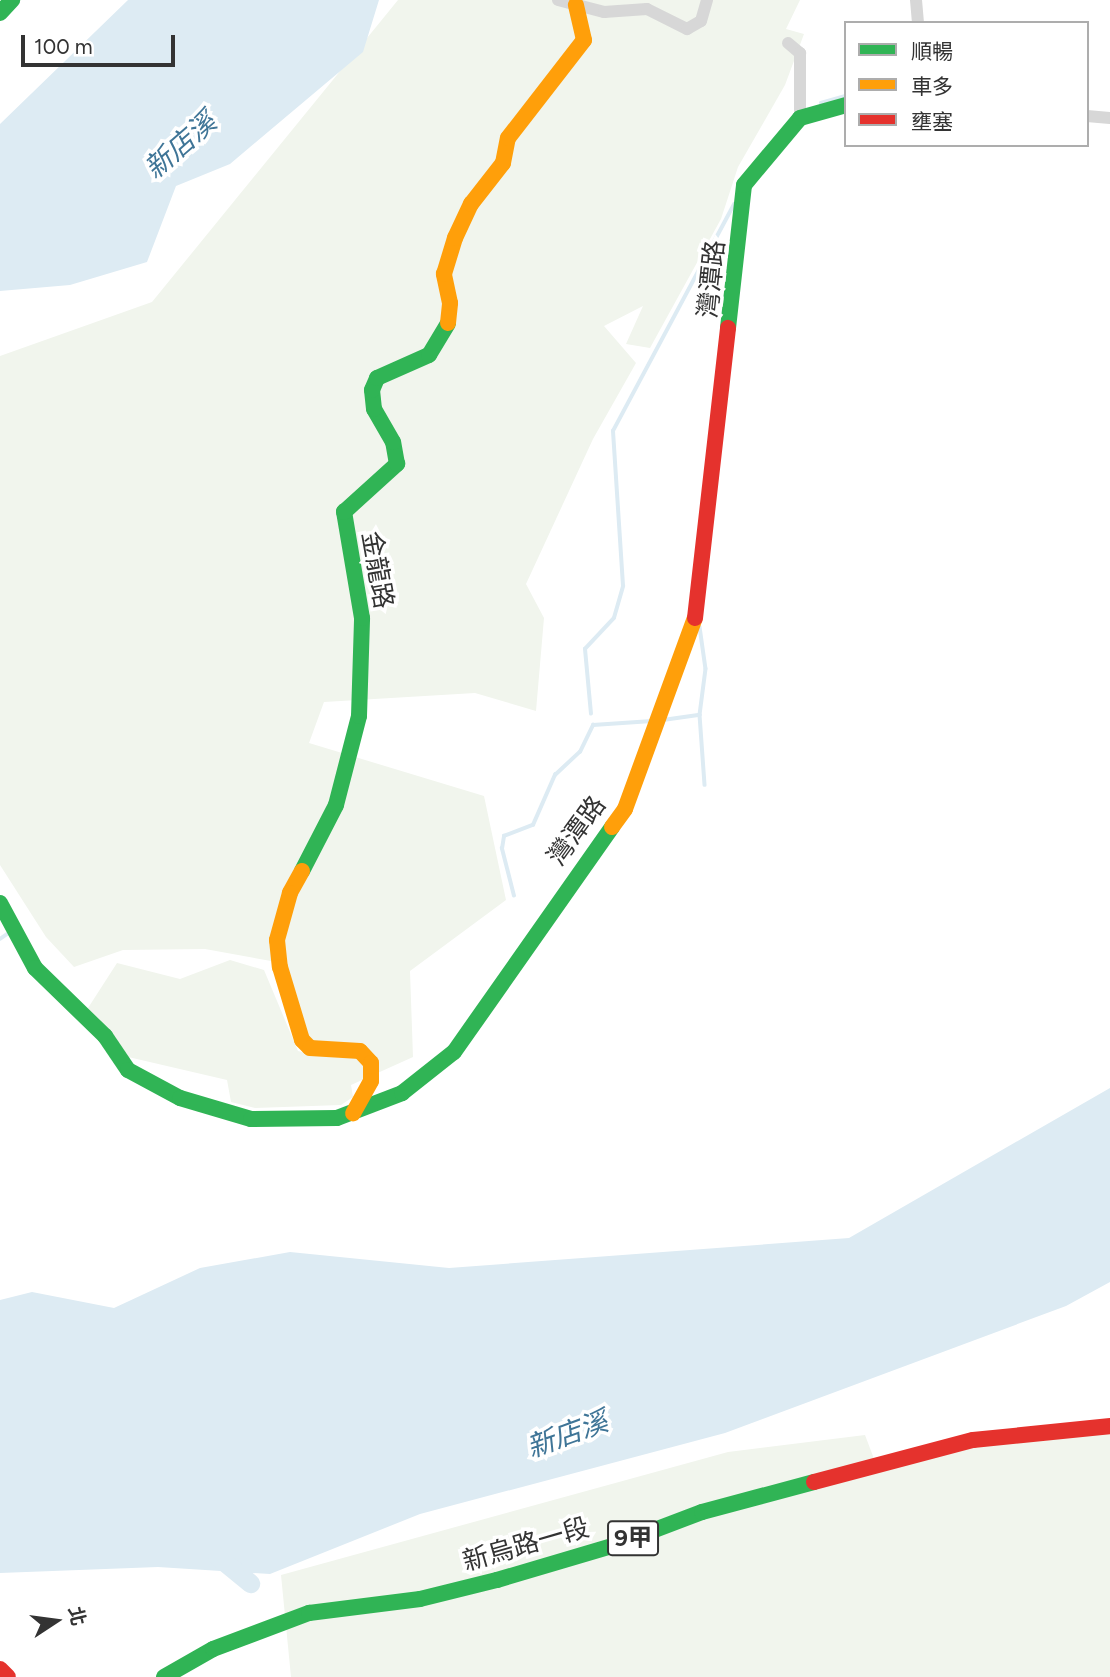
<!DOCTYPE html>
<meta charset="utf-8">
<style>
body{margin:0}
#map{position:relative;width:1110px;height:1677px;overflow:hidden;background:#fff;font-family:Figtree,"Noto Sans TC",sans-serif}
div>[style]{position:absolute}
.green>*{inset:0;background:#f1f5ed}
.water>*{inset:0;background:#ddebf3}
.stream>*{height:3.5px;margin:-1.75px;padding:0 1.75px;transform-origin:1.75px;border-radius:1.75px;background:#ddebf3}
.river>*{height:19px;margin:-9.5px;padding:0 9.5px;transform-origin:9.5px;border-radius:9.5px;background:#ddebf3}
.street>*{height:12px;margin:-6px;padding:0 6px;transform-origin:6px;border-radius:6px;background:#d7d7d7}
.fast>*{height:16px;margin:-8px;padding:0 8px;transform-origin:8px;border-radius:8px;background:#30b455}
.slow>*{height:16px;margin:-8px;padding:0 8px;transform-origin:8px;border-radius:8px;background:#ff9f0a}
.jam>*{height:16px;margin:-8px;padding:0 8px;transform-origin:8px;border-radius:8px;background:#e5322d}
span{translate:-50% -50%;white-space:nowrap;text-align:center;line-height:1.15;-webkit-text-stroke:7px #fff;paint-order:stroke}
.shield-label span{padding:2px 5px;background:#fff;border:2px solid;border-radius:5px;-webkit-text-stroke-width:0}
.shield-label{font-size:24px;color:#333;font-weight:700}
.street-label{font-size:26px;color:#333}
.water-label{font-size:28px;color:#3f7597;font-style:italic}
.legend{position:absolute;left:844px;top:21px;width:245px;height:126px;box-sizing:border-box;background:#fff;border:2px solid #adadad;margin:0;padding:9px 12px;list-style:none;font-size:21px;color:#333}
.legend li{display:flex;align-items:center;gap:14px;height:35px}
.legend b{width:35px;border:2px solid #adadad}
.north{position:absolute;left:21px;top:1586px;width:70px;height:70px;-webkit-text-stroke:5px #fff;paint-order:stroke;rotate:77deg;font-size:19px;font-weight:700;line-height:28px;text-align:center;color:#333}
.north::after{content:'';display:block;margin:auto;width:24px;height:32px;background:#333;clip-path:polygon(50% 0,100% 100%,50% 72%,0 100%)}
.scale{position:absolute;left:21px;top:35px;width:154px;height:32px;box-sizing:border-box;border:4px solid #333;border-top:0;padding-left:9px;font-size:21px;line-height:24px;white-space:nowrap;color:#333;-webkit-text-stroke:5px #fff;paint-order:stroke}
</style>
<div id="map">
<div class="green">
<div style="clip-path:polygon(398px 0,800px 0,786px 29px,804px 34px,785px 85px,738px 167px,721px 219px,650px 348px,626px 344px,643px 306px,604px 326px,636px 363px,593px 439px,526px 584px,544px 618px,536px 711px,475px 693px,324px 702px,309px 743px,484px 796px,506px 900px,410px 971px,413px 1057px,351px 1085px,353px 1097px,341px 1105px,255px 1108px,231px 1102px,227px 1080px,124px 1056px,88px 1008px,117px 963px,180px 979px,230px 960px,264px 970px,298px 1051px,317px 1056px,271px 961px,205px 949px,123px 950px,74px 967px,46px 937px,0 865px,0 356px,152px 302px)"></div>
<div style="clip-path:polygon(1110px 1420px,1110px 1677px,291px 1677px,281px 1575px,728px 1452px,865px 1435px,879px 1472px,983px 1438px)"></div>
</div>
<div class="water">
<div style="clip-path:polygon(128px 0,379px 0,363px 52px,230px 164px,176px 186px,147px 262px,70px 285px,0 291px,0 124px)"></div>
<div style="clip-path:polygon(1110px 1088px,1110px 1282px,1066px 1306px,725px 1433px,420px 1514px,270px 1574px,158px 1567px,0 1573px,0 1300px,32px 1292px,114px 1308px,200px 1268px,290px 1252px,449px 1268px,849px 1238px)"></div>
</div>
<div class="stream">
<div style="left:821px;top:103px;width:26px;rotate:-16deg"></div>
<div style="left:700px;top:627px;width:42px;rotate:81.9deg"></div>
<div style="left:706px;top:669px;width:46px;rotate:97.4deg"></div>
<div style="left:700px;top:715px;width:70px;rotate:85.9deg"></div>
<div style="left:591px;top:714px;width:65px;rotate:-95.3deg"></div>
<div style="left:585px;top:649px;width:42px;rotate:-46.9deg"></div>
<div style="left:614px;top:618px;width:33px;rotate:-74deg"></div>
<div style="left:623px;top:586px;width:155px;rotate:-93.7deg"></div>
<div style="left:613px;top:431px;width:257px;rotate:-61.9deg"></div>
<div style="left:663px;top:720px;width:37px;rotate:-8deg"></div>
<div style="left:514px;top:896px;width:49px;rotate:-104.3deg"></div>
<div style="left:502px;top:849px;width:13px;rotate:-81deg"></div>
<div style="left:504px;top:836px;width:31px;rotate:-21deg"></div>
<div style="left:533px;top:825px;width:55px;rotate:-66.3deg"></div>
<div style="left:555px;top:775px;width:34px;rotate:-43deg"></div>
<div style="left:580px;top:752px;width:30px;rotate:-64deg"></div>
<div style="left:593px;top:725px;width:59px;rotate:-3.9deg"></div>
<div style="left:0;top:939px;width:12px;rotate:-35deg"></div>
</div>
<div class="river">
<div style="left:217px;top:1556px;width:43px;rotate:39.3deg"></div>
</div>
<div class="street">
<div style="left:558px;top:0;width:48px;rotate:14.6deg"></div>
<div style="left:604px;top:12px;width:43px;rotate:-4deg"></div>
<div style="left:647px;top:9px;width:45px;rotate:26.6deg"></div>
<div style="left:687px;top:29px;width:16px;rotate:-30deg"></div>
<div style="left:701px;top:21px;width:22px;rotate:-74deg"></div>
<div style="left:916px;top:0;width:23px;rotate:85deg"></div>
<div style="left:788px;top:43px;width:16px;rotate:40deg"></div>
<div style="left:800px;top:53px;width:65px;rotate:90deg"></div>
<div style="left:1087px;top:116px;width:23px;rotate:5deg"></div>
</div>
<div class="fast">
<div style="left:0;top:13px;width:18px;rotate:-47deg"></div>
<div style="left:728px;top:328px;width:144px;rotate:-83.6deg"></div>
<div style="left:744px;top:185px;width:87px;rotate:-50.1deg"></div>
<div style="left:800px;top:118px;width:48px;rotate:-15.8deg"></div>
<div style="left:302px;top:871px;width:74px;rotate:-62.7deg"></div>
<div style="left:336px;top:805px;width:92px;rotate:-75.5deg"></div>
<div style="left:359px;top:716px;width:98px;rotate:-88.2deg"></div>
<div style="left:362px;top:618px;width:108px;rotate:-99.6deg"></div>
<div style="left:344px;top:512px;width:72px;rotate:-42.2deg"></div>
<div style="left:397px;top:464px;width:22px;rotate:-100deg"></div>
<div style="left:393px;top:442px;width:38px;rotate:-120deg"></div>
<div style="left:374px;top:409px;width:19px;rotate:-96deg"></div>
<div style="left:372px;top:390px;width:13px;rotate:-67deg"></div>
<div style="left:377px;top:378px;width:57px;rotate:-23.9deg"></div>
<div style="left:429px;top:355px;width:37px;rotate:-59deg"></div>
<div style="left:0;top:903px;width:74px;rotate:61.7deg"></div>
<div style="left:35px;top:968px;width:98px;rotate:44.2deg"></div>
<div style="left:105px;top:1036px;width:41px;rotate:55.9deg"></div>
<div style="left:128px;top:1070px;width:59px;rotate:28.3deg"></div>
<div style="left:180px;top:1098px;width:74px;rotate:16.5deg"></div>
<div style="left:251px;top:1119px;width:86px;rotate:-0.7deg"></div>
<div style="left:337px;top:1118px;width:70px;rotate:-21deg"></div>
<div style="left:402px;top:1093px;width:66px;rotate:-38.3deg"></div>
<div style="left:454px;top:1052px;width:275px;rotate:-54.9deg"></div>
<div style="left:164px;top:1677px;width:56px;rotate:-29.7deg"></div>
<div style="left:213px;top:1649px;width:103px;rotate:-20.6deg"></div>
<div style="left:309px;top:1613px;width:112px;rotate:-7.2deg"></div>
<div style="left:420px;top:1599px;width:79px;rotate:-13.9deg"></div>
<div style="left:497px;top:1580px;width:123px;rotate:-16.5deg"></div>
<div style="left:615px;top:1545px;width:93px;rotate:-20.8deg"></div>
<div style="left:702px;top:1512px;width:116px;rotate:-15deg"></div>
</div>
<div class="slow">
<div style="left:448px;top:323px;width:20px;rotate:-84deg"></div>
<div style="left:450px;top:303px;width:30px;rotate:-102deg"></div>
<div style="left:444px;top:274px;width:38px;rotate:-73deg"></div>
<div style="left:455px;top:238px;width:38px;rotate:-65deg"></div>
<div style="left:471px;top:204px;width:52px;rotate:-52deg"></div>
<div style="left:503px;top:163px;width:25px;rotate:-79deg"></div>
<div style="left:508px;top:138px;width:124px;rotate:-52.2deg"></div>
<div style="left:584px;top:40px;width:36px;rotate:-103deg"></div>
<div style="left:612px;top:827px;width:22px;rotate:-54deg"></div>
<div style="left:625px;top:809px;width:203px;rotate:-69.9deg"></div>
<div style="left:302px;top:871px;width:25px;rotate:119deg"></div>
<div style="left:290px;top:893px;width:49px;rotate:105.5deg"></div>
<div style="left:277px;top:940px;width:27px;rotate:84deg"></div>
<div style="left:280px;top:967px;width:76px;rotate:73.2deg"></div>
<div style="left:302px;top:1040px;width:11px;rotate:45deg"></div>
<div style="left:310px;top:1048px;width:50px;rotate:3.4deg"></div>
<div style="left:360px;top:1051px;width:16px;rotate:47deg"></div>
<div style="left:371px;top:1063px;width:18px;rotate:90deg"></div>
<div style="left:371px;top:1081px;width:37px;rotate:119deg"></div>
</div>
<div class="jam">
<div style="left:695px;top:618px;width:292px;rotate:-83.5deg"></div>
<div style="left:814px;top:1482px;width:164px;rotate:-14.8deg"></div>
<div style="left:973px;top:1440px;width:138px;rotate:-5.8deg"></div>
<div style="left:0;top:1669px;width:11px;rotate:45deg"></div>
</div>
<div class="shield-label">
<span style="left:633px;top:1538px">9甲</span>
</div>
<div class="street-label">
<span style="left:712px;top:279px;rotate:-84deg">灣潭路</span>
<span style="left:377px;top:570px;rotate:80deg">金龍路</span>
<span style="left:577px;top:831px;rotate:-54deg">灣潭路</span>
<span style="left:526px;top:1545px;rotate:-16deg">新烏路一段</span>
</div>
<div class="water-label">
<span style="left:180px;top:145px;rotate:-41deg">新店溪</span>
<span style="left:567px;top:1434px;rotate:-20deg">新店溪</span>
</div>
<ul class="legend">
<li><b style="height:9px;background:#30b455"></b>順暢</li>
<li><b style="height:9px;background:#ff9f0a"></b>車多</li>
<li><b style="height:9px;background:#e5322d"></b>壅塞</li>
</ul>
<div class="north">北</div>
<div class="scale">100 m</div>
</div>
